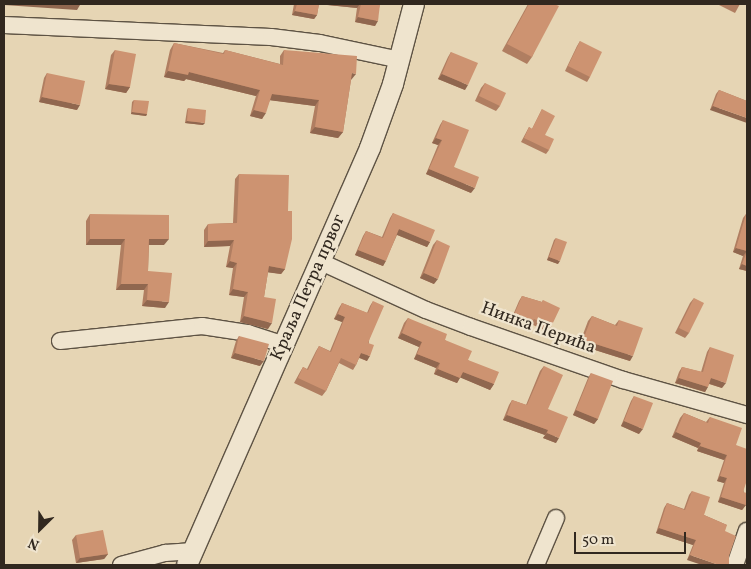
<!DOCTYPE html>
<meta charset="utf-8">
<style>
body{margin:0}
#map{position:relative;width:751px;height:569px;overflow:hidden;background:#e6d5b4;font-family:Vollkorn,serif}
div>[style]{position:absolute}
.roads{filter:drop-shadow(1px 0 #5e5344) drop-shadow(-1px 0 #5e5344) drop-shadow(0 1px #5e5344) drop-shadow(0 -1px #5e5344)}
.minor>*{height:16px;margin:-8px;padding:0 8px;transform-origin:8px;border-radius:8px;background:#efe4ce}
.tertiary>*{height:20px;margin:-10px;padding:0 10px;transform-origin:10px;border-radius:10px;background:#efe4ce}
.wall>*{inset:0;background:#b07e61}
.shaded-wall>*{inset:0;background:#90674f}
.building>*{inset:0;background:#cd9371}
span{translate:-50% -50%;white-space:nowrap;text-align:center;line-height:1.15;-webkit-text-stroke:4.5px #efe4ce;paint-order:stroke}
.street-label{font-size:18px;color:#31281f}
.frame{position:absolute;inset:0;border:5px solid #31281f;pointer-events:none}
.north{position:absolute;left:15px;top:504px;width:50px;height:50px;-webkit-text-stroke:4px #efe4ce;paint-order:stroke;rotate:203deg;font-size:14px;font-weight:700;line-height:20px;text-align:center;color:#31281f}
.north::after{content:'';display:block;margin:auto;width:18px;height:22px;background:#31281f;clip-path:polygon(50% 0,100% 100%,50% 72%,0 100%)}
.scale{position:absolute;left:574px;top:532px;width:112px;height:22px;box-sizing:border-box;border:2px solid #31281f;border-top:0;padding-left:6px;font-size:15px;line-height:18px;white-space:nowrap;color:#31281f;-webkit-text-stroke:4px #efe4ce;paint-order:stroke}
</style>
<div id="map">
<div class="roads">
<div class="minor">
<div style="left:4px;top:25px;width:267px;rotate:2.6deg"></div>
<div style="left:271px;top:37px;width:49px;rotate:7deg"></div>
<div style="left:320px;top:43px;width:82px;rotate:12deg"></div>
<div style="left:321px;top:262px;width:115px;rotate:24.6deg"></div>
<div style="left:426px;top:310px;width:48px;rotate:20.7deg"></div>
<div style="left:471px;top:327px;width:161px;rotate:19.2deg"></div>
<div style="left:623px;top:380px;width:129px;rotate:15.8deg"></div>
<div style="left:60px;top:341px;width:143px;rotate:-6deg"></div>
<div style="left:202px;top:326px;width:47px;rotate:8.7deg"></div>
<div style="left:248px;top:333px;width:39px;rotate:18deg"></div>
<div style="left:121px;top:565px;width:46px;rotate:-15.3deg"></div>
<div style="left:165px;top:553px;width:28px;rotate:-4deg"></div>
<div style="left:536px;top:565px;width:51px;rotate:-66.9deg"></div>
<div style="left:735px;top:565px;width:36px;rotate:-71deg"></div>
</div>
<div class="tertiary">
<div style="left:187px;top:565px;width:455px;rotate:-66.3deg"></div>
<div style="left:370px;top:148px;width:68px;rotate:-70.2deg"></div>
<div style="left:393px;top:84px;width:83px;rotate:-75.3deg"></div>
</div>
</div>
<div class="wall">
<div style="clip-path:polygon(294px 4px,380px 4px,375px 26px,355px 22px,357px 8px,319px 4px,317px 15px,314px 19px,292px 15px)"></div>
<div style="clip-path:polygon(528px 4px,554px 4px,532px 57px,527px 64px,502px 51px)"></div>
<div style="clip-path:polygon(717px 4px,740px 4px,735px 13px)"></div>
<div style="clip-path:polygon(580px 41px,590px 77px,587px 82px,565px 71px,577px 46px)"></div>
<div style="clip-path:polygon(174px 43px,223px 53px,225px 50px,280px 64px,280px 56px,284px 50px,351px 80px,343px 132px,338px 138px,310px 133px,315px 106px,270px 100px,262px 119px,250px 116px,256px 96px,186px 79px,184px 81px,164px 77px,170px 50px)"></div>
<div style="clip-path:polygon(115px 50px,130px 87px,126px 93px,105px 89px,111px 55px)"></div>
<div style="clip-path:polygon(451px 52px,465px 90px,438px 79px,448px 57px)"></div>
<div style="clip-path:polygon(47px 73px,77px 110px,39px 102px,44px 78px)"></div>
<div style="clip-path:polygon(485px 83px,500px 106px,496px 111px,475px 101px,481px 88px)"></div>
<div style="clip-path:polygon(719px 90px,747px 101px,710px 110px,716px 94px)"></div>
<div style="clip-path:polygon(134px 100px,147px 114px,146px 116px,131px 114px,132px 102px)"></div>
<div style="clip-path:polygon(188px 108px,203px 125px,185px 123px,187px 110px)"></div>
<div style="clip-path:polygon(542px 109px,545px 135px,549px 150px,546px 154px,521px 142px,529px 127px,532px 129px)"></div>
<div style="clip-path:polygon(443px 120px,454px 167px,471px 193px,426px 174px,438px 145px,432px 143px,440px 125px)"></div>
<div style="clip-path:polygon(239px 174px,285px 269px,281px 274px,268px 272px,264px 297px,268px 329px,240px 322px,244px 297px,229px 295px,233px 268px,226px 267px,230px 246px,204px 247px,204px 230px,208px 224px,233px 223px,235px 179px)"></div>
<div style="clip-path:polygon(393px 213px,430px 242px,427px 247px,397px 235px,383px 266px,355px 255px,363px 236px,366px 231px,382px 237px,390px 218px)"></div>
<div style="clip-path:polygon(90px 214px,164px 245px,149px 245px,148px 271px,165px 308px,142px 306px,144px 290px,116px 290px,121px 245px,86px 245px,86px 221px)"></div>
<div style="clip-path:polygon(746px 214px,747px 271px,739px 269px,743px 256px,733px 252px,743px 218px)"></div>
<div style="clip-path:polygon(556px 238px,558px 264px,547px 260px,554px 240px)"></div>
<div style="clip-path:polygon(437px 240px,434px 284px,420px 278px,433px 245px)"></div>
<div style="clip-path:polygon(522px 296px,542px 302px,543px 300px,551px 327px,548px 332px,531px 324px,528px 329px,510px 322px,519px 301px)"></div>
<div style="clip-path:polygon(694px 298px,689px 333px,685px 338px,675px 333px,690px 303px)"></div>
<div style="clip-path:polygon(373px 301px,367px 361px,359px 358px,356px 365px,353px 370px,339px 363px,326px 391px,322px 396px,294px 383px,300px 372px,303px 367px,307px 369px,316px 351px,319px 346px,330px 351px,342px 322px,334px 319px,339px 308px,342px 303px,367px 313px,370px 306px)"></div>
<div style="clip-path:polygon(592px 316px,615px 325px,619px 320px,630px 361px,579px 345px,588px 321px)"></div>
<div style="clip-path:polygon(408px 318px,445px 340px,468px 360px,494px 384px,490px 390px,460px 377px,457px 383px,434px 374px,436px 368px,414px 359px,419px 347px,398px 338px,404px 323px)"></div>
<div style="clip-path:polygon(239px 336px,260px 366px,231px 358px,236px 341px)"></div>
<div style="clip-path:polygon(710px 347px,722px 388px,709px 384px,705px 392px,675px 383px,679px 372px,682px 367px,701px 372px,707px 352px)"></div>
<div style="clip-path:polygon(544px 366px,548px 409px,556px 443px,543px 438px,545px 435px,503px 420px,509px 405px,512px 400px,526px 405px,540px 371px)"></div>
<div style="clip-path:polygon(591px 373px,598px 419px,594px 424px,573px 415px,588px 378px)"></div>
<div style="clip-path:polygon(634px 396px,639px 434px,621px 426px,631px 401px)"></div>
<div style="clip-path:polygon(684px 413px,706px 422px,710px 417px,736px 445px,746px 505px,742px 510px,718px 502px,724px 483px,717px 481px,724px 460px,697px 451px,698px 448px,672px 437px,680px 418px)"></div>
<div style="clip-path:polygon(692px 491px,704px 515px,727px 525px,687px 560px,693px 545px,656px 533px,664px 508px,667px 503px,684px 509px,689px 495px)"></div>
<div style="clip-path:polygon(76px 535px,108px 554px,104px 559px,76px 563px,72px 540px)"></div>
</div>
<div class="shaded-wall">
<div style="clip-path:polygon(4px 4px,60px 4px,80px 5px,77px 10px,4px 5px)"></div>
<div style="clip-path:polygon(317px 4px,360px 4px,357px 8px)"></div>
<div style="clip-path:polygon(295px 11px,317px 15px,314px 19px,292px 15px)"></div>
<div style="clip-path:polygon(358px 17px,378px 21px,375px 26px,355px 22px)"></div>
<div style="clip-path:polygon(168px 71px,189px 72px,260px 90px,256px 96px,186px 79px,184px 81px,164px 77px)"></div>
<div style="clip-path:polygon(352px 73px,356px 74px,351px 80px,348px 79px)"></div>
<div style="clip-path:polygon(442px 74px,468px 85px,465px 90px,438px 79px)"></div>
<div style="clip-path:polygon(109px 84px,130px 87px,126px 93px,105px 89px)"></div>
<div style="clip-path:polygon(272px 94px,319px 100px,315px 106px,268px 100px)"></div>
<div style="clip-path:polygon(42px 97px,80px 105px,77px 110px,39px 102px)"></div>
<div style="clip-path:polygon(713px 106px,747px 118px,747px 123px,710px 110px)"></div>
<div style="clip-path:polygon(254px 110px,266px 113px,262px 119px,250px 116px)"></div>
<div style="clip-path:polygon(132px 112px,147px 114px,146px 116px,131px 114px)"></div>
<div style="clip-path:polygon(187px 121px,205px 123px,203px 125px,185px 123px)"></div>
<div style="clip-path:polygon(315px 127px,343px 132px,338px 138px,310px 133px)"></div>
<div style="clip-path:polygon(436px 138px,442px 140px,438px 145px,432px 143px)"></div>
<div style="clip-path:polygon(429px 169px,475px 188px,471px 193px,426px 174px)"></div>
<div style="clip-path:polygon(399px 229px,430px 242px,427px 247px,395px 234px)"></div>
<div style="clip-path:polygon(90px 239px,125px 239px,121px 245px,86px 245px)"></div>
<div style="clip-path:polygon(149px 239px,169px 239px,164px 245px,145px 245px)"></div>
<div style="clip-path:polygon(234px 240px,230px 246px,204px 247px,208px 241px)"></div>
<div style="clip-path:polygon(736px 248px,747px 251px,743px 256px,733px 252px)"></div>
<div style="clip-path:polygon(358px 250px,386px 261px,383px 266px,355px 255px)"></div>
<div style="clip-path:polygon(549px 257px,560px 261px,558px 264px,547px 260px)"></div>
<div style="clip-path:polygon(230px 261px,237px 263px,233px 268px,226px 267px)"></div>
<div style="clip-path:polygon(742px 264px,747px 266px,747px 271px,739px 269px)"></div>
<div style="clip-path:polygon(269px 266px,285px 269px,281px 274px,265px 272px)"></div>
<div style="clip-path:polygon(424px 273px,438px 279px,434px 284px,420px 278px)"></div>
<div style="clip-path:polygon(121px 284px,148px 284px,144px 290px,116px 290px)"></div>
<div style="clip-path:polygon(233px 289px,248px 292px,244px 297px,229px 295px)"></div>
<div style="clip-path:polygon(147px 300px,169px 302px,165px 308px,142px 306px)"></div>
<div style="clip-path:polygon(338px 314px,345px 317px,342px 322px,334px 319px)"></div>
<div style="clip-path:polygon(244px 316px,272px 323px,268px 329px,240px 322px)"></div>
<div style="clip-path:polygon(513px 317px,531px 324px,528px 329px,510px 322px)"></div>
<div style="clip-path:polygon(402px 333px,422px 342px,419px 347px,398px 338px)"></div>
<div style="clip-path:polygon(583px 340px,633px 356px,630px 361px,579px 345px)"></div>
<div style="clip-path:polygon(235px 353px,264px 361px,260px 366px,231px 358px)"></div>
<div style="clip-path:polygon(361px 353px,370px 356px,367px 361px,358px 357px)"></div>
<div style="clip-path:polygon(417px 354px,440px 363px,436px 368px,414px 359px)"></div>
<div style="clip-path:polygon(438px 369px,460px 378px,457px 383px,434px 374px)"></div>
<div style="clip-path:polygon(463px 372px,494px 384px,490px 390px,459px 377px)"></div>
<div style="clip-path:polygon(679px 378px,708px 387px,705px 392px,675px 383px)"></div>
<div style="clip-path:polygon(711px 378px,726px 383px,722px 388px,707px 383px)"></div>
<div style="clip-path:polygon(576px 410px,598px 419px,594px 424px,573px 415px)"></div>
<div style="clip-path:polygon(507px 415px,548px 430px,545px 435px,503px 420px)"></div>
<div style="clip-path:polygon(624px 421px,643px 429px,639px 434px,621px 426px)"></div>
<div style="clip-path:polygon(676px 432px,701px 443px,698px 448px,672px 437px)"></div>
<div style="clip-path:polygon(547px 433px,559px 438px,556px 443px,543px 438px)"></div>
<div style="clip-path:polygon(700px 446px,727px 455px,724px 460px,697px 451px)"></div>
<div style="clip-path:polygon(720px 476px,727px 478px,724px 483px,717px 481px)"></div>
<div style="clip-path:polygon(721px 497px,746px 505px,742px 510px,718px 502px)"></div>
<div style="clip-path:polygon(659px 528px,696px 540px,693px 545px,656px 533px)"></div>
<div style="clip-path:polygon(108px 554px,104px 559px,76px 563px,80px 558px)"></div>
<div style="clip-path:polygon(690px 555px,719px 565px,702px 565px,687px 560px)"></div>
</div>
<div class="building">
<div style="clip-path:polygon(60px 4px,80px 4px,80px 5px)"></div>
<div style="clip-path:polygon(297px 4px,319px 4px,317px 15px,295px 11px)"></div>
<div style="clip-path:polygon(361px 4px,380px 4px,378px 21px,358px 17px)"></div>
<div style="clip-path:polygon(529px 4px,554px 4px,559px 6px,532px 57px,507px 44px)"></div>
<div style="clip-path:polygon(580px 41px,602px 52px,590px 77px,568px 66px)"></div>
<div style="clip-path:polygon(174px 43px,224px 54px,225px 50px,283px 65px,284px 50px,357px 56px,356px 74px,352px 73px,343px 132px,315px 127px,319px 100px,272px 94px,266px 113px,254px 110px,260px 90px,189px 72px,188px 75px,168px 71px)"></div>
<div style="clip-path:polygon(115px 50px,136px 54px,130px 87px,109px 84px)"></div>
<div style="clip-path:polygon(451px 52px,478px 63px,468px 85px,442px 74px)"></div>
<div style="clip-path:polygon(47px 73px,85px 81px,80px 105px,42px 97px)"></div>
<div style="clip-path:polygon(485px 83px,506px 93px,500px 106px,479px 96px)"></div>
<div style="clip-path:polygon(719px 90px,747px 101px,747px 118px,713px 106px)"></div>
<div style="clip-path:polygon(134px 100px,149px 101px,147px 114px,132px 112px)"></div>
<div style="clip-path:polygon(188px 108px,206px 110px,205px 123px,187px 121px)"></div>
<div style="clip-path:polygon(542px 109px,555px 116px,545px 135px,554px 139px,549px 150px,524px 138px,529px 127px,532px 129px)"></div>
<div style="clip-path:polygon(443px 120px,469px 130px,454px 167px,479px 177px,475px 188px,429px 169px,442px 140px,436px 138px)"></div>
<div style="clip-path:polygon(239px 174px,289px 175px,288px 211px,292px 211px,292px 239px,285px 269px,269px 266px,264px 297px,276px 299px,272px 323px,244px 316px,248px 292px,233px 289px,237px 263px,230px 261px,234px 240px,208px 241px,208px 224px,237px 223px)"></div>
<div style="clip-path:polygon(393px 213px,435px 230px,430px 242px,399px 229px,386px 261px,358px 250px,366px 231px,383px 238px)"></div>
<div style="clip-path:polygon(90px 214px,169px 215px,169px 239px,149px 239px,148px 271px,172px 273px,169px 302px,147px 300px,148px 284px,121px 284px,125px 239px,90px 239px)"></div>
<div style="clip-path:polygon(746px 214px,747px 214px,747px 266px,742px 264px,747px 251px,736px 248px)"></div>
<div style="clip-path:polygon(556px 238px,567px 242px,560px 261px,549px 257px)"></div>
<div style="clip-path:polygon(437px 240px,450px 246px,438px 279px,424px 273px)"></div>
<div style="clip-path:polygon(522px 296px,542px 302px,543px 300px,560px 308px,551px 327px,534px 319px,531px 324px,513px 317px)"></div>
<div style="clip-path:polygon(694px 298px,704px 303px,689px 333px,679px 328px)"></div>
<div style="clip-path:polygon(373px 301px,384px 306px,368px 343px,374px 345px,370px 356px,361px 353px,356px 365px,341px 358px,326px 391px,298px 378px,303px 367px,308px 370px,319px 346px,331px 352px,345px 317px,338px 314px,342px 303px,368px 313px)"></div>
<div style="clip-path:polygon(592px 316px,617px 326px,619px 320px,643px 328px,633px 356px,583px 340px)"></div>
<div style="clip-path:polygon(408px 318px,447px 334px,445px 340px,472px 351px,468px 360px,499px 372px,494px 384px,463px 372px,460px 378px,438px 369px,440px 363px,417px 354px,422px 342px,402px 333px)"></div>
<div style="clip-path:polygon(239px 336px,269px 344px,264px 361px,235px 353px)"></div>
<div style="clip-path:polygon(710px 347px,734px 355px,726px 383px,711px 378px,708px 387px,679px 378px,682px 367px,703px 372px)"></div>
<div style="clip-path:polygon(544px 366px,563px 375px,548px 409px,568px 417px,559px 438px,547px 433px,548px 430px,507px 415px,512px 400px,527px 405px)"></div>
<div style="clip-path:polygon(591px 373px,613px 381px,598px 419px,576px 410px)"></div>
<div style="clip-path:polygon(634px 396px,653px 403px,643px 429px,624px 421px)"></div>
<div style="clip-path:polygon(684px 413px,708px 423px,710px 417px,742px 428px,736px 445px,747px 449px,747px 480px,743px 492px,747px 493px,747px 501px,746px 505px,721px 497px,727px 478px,720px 476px,727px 455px,700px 446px,701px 443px,676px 432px)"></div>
<div style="clip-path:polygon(692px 491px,710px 497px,704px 515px,727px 525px,725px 531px,736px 536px,729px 556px,729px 565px,719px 565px,690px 555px,696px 540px,659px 528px,667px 503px,685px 510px)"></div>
<div style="clip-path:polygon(103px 530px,108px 554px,80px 558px,76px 535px)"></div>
</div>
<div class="street-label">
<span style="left:309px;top:288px;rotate:-66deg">Краља Петра првог</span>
<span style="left:538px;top:329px;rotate:20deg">Нинка Перића</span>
</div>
<div class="frame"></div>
<div class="north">N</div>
<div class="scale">50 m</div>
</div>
